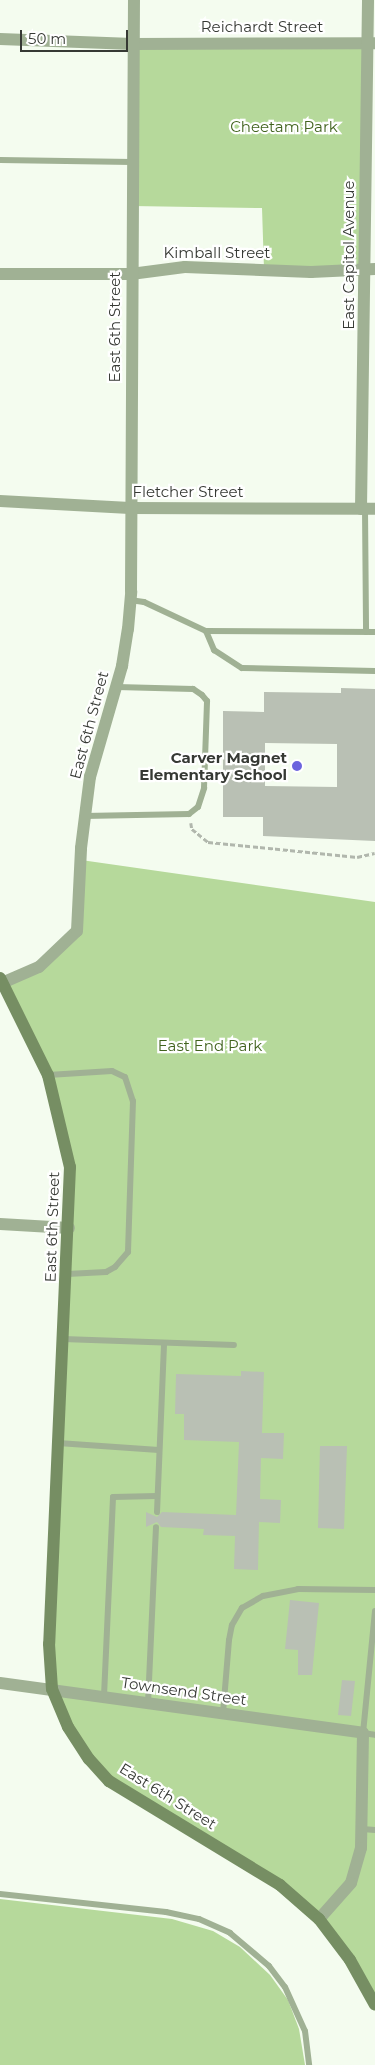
<!DOCTYPE html>
<style>
body{margin:0}
#map{position:relative;width:375px;height:2065px;overflow:hidden;background:#f4fcef;font-family:Montserrat,sans-serif}
div>[style]{position:absolute}
.green>*{inset:0;background:#b6d99b}
.building>*{inset:0;background:#b9c0b4}
.path>*{height:2.5px;margin-top:-1.25px;transform-origin:0;background:repeating-linear-gradient(90deg,#b1b7ad 0 5px,transparent 0 7.5px)}
.service>*{height:6px;margin:-3px;padding:0 3px;transform-origin:3px;border-radius:3px;background:#a0b194}
.minor>*{height:12px;margin:-6px;padding:0 6px;transform-origin:6px;border-radius:6px;background:#a0b194}
.tertiary>*{height:12px;margin:-6px;padding:0 6px;transform-origin:6px;border-radius:6px;background:#a0b194}
.secondary>*{height:12px;margin:-6px;padding:0 6px;transform-origin:6px;border-radius:6px;background:#768e63}
.dots>*{width:14px;height:14px;translate:-50% -50%;box-sizing:border-box;border:2px solid #fff;border-radius:50%}
span{translate:-50% -50%;white-space:nowrap;text-align:center;line-height:1.15;-webkit-text-stroke:4.5px #fff;paint-order:stroke}
.street-label{font-size:15px;color:#363934}
.park-label{font-size:15px;color:#41631e}
.poi-label{font-size:15px;color:#363934;font-weight:700}
.right{translate:-100% -50%;text-align:right}
.scale{position:absolute;left:20px;top:30px;width:108px;height:22px;box-sizing:border-box;border:2px solid #363934;border-top:0;padding-left:6px;font-size:15px;line-height:18px;white-space:nowrap;color:#363934;-webkit-text-stroke:4px #fff;paint-order:stroke}
</style>
<div id="map">
<div class="green">
<div style="clip-path:polygon(368px 43px,366px 270px,264px 269px,262px 208px,132px 206px,133px 44px)"></div>
<div style="clip-path:polygon(81px 860px,375px 902px,375px 2006px,319px 1919px,248px 1863px,109px 1781px,68px 1727px,52px 1689px,69px 1228px,62px 1130px,48px 1075px,2px 983px,39px 967px,77px 931px)"></div>
<div style="clip-path:polygon(0 1899px,172px 1919px,213px 1931px,240px 1947px,270px 1975px,288px 2000px,299px 2029px,305px 2065px,0 2065px)"></div>
</div>
<div class="building">
<div style="clip-path:polygon(evenodd,341px 688px,375px 689px,375px 841px,263px 836px,263px 817px,223px 817px,223px 711px,264px 712px,264px 692px,341px 693px,341px 688px,265px 743px,337px 744px,337px 787px,265px 786px,265px 743px)"></div>
<div style="clip-path:polygon(241px 1371px,264px 1372px,262px 1433px,284px 1433px,283px 1459px,261px 1458px,260px 1499px,281px 1500px,280px 1523px,259px 1522px,258px 1570px,234px 1569px,235px 1536px,203px 1535px,204px 1529px,161px 1527px,157px 1522px,146px 1527px,146px 1512px,157px 1517px,162px 1512px,236px 1515px,239px 1442px,184px 1440px,184px 1414px,175px 1414px,176px 1374px,241px 1376px)"></div>
<div style="clip-path:polygon(320px 1446px,347px 1446px,344px 1529px,318px 1528px)"></div>
<div style="clip-path:polygon(290px 1600px,319px 1603px,312px 1675px,298px 1675px,298px 1650px,285px 1649px)"></div>
<div style="clip-path:polygon(342px 1680px,355px 1681px,351px 1716px,338px 1715px)"></div>
</div>
<div class="path">
<div style="left:191px;top:823px;width:6px;rotate:81deg"></div>
<div style="left:192px;top:829px;width:21px;rotate:39deg"></div>
<div style="left:208px;top:842px;width:150px;rotate:5.7deg"></div>
<div style="left:357px;top:857px;width:18px;rotate:-13deg"></div>
</div>
<div class="service">
<div style="left:0;top:160px;width:132px;rotate:0.9deg"></div>
<div style="left:365px;top:509px;width:123px;rotate:89.5deg"></div>
<div style="left:130px;top:600px;width:14px;rotate:8deg"></div>
<div style="left:144px;top:602px;width:68px;rotate:25.1deg"></div>
<div style="left:206px;top:631px;width:169px;rotate:0.3deg"></div>
<div style="left:206px;top:631px;width:21px;rotate:67deg"></div>
<div style="left:214px;top:650px;width:33px;rotate:33deg"></div>
<div style="left:242px;top:668px;width:133px;rotate:1.3deg"></div>
<div style="left:84px;top:816px;width:105px;rotate:-1.1deg"></div>
<div style="left:189px;top:814px;width:11px;rotate:-38deg"></div>
<div style="left:198px;top:807px;width:20px;rotate:-72deg"></div>
<div style="left:204px;top:788px;width:87px;rotate:-88deg"></div>
<div style="left:207px;top:701px;width:8px;rotate:-130deg"></div>
<div style="left:202px;top:695px;width:11px;rotate:-146deg"></div>
<div style="left:193px;top:689px;width:76px;rotate:-178.5deg"></div>
<div style="left:48px;top:1075px;width:64px;rotate:-3.6deg"></div>
<div style="left:112px;top:1071px;width:14px;rotate:25deg"></div>
<div style="left:125px;top:1077px;width:25px;rotate:72deg"></div>
<div style="left:133px;top:1101px;width:151px;rotate:91.9deg"></div>
<div style="left:128px;top:1252px;width:20px;rotate:131deg"></div>
<div style="left:115px;top:1267px;width:10px;rotate:151deg"></div>
<div style="left:106px;top:1272px;width:39px;rotate:177deg"></div>
<div style="left:63px;top:1339px;width:171px;rotate:2deg"></div>
<div style="left:58px;top:1443px;width:101px;rotate:4deg"></div>
<div style="left:157px;top:1512px;width:169px;rotate:-87.6deg"></div>
<div style="left:375px;top:1611px;width:123px;rotate:95.6deg"></div>
<div style="left:363px;top:1733px;width:12px;rotate:9deg"></div>
<div style="left:104px;top:1696px;width:199px;rotate:-87.4deg"></div>
<div style="left:113px;top:1497px;width:44px;rotate:-1.3deg"></div>
<div style="left:148px;top:1703px;width:176px;rotate:-87.4deg"></div>
<div style="left:223px;top:1713px;width:73px;rotate:-85.3deg"></div>
<div style="left:229px;top:1640px;width:15px;rotate:-79deg"></div>
<div style="left:232px;top:1625px;width:20px;rotate:-60deg"></div>
<div style="left:242px;top:1608px;width:24px;rotate:-30deg"></div>
<div style="left:263px;top:1596px;width:36px;rotate:-11deg"></div>
<div style="left:298px;top:1589px;width:77px;rotate:0.7deg"></div>
<div style="left:362px;top:1829px;width:13px;rotate:4deg"></div>
<div style="left:0;top:1894px;width:167px;rotate:6.2deg"></div>
<div style="left:166px;top:1912px;width:34px;rotate:12deg"></div>
<div style="left:199px;top:1919px;width:34px;rotate:24deg"></div>
<div style="left:230px;top:1933px;width:51px;rotate:40.2deg"></div>
<div style="left:269px;top:1966px;width:26px;rotate:53deg"></div>
<div style="left:285px;top:1987px;width:48px;rotate:65.6deg"></div>
<div style="left:305px;top:2031px;width:34px;rotate:83deg"></div>
</div>
<div class="minor">
<div style="left:0;top:39px;width:133px;rotate:2.2deg"></div>
<div style="left:133px;top:44px;width:242px;rotate:-0.2deg"></div>
<div style="left:0;top:274px;width:131px"></div>
<div style="left:131px;top:274px;width:54px;rotate:-7.4deg"></div>
<div style="left:185px;top:267px;width:126px;rotate:2.3deg"></div>
<div style="left:311px;top:272px;width:64px;rotate:-2.7deg"></div>
<div style="left:0;top:501px;width:130px;rotate:3.1deg"></div>
<div style="left:130px;top:508px;width:245px;rotate:0.2deg"></div>
<div style="left:361px;top:509px;width:509px;rotate:-89.21deg"></div>
<div style="left:0;top:1224px;width:69px;rotate:3.3deg"></div>
<div style="left:0;top:1683px;width:366px;rotate:7.8deg"></div>
<div style="left:363px;top:1733px;width:115px;rotate:91deg"></div>
<div style="left:361px;top:1848px;width:36px;rotate:106deg"></div>
<div style="left:351px;top:1883px;width:48px;rotate:131.6deg"></div>
</div>
<div class="tertiary">
<div style="left:2px;top:983px;width:40px;rotate:-23.4deg"></div>
<div style="left:39px;top:967px;width:52px;rotate:-43.5deg"></div>
<div style="left:77px;top:931px;width:83px;rotate:-87.2deg"></div>
<div style="left:81px;top:848px;width:72px;rotate:-82.8deg"></div>
<div style="left:90px;top:777px;width:116px;rotate:-73.9deg"></div>
<div style="left:122px;top:666px;width:37px;rotate:-81deg"></div>
<div style="left:128px;top:629px;width:38px;rotate:-85deg"></div>
<div style="left:131px;top:591px;width:591px;rotate:-89.71deg"></div>
</div>
<div class="secondary">
<div style="left:0;top:978px;width:108px;rotate:63.7deg"></div>
<div style="left:48px;top:1075px;width:95px;rotate:76.6deg"></div>
<div style="left:70px;top:1167px;width:477px;rotate:92.5deg"></div>
<div style="left:49px;top:1644px;width:45px;rotate:86.2deg"></div>
<div style="left:52px;top:1689px;width:41px;rotate:67.2deg"></div>
<div style="left:68px;top:1727px;width:38px;rotate:57deg"></div>
<div style="left:89px;top:1759px;width:30px;rotate:48deg"></div>
<div style="left:109px;top:1781px;width:200px;rotate:31.3deg"></div>
<div style="left:280px;top:1885px;width:52px;rotate:41.1deg"></div>
<div style="left:319px;top:1919px;width:51px;rotate:52.9deg"></div>
<div style="left:350px;top:1960px;width:51px;rotate:60.9deg"></div>
</div>
<div class="dots">
<div style="left:297px;top:766px;background:#6c64de"></div>
</div>
<div class="street-label">
<span style="left:262px;top:27px">Reichardt Street</span>
<span style="left:217px;top:253px">Kimball Street</span>
<span style="left:349px;top:255px;rotate:-90deg">East Capitol Avenue</span>
<span style="left:115px;top:327px;rotate:-90deg">East 6th Street</span>
<span style="left:188px;top:492px">Fletcher Street</span>
<span style="left:89px;top:725px;rotate:-75deg">East 6th Street</span>
<span style="left:52px;top:1227px;rotate:-88deg">East 6th Street</span>
<span style="left:184px;top:1691px;rotate:8deg">Townsend Street</span>
<span style="left:168px;top:1796px;rotate:32deg">East 6th Street</span>
</div>
<div class="park-label">
<span style="left:284px;top:127px">Cheetam Park</span>
<span style="left:210px;top:1046px">East End Park</span>
</div>
<div class="poi-label">
<span class="right" style="left:287px;top:766px">Carver Magnet<br>Elementary School</span>
</div>
<div class="scale">50 m</div>
</div>
